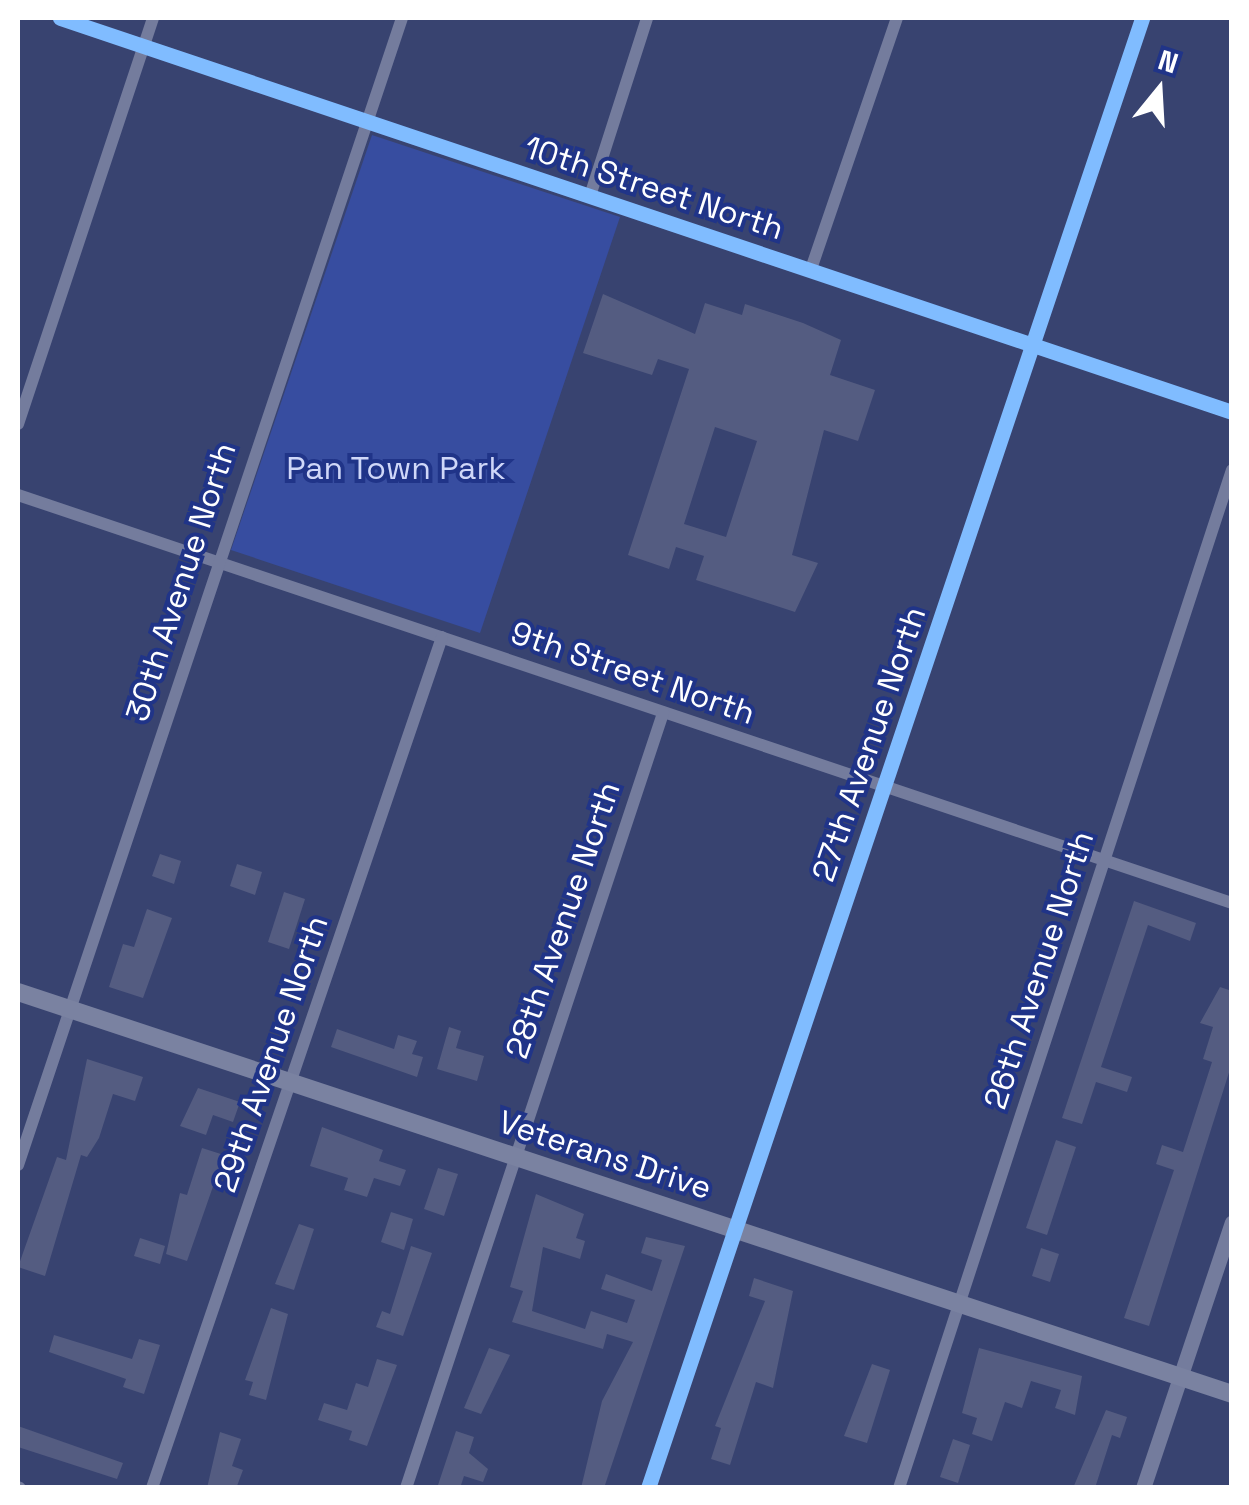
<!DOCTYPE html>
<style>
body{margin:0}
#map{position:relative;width:1249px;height:1505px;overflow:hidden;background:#384370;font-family:"Space Grotesk",sans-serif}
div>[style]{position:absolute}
.green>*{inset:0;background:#374da0}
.building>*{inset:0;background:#545c81}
.minor>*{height:12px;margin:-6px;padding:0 6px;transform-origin:6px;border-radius:6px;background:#747c9d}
.tertiary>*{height:15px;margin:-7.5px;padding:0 7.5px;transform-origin:7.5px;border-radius:7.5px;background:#747c9d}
.secondary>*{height:18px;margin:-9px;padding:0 9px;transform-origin:9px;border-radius:9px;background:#7a82a1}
.cycleway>*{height:15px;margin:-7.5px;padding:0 7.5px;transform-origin:7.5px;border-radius:7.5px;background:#80bcff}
span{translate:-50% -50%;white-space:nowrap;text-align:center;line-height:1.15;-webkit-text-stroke:8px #203488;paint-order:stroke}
.street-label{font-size:32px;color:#fff}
.park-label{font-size:32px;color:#cfd7f8}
.frame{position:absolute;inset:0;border:20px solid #fff;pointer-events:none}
.north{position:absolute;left:1109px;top:40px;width:100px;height:100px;-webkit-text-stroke:8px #203488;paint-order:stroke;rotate:18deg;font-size:28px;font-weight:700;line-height:40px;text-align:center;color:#fff}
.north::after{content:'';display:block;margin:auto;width:35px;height:45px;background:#fff;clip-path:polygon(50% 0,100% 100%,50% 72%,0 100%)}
</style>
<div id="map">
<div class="green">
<div style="clip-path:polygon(372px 135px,620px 217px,480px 633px,231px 550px)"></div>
</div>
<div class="building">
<div style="clip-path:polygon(evenodd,603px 294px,695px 334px,705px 303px,742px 315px,745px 304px,803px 323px,841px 340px,830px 375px,875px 390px,858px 441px,824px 430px,792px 555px,818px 563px,795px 612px,696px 580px,704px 556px,676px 547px,669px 569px,628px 555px,689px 369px,658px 359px,652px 375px,583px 353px,603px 294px,715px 427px,757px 441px,726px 537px,684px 524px,715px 427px)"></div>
<div style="clip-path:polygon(160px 854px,181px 861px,174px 884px,152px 876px)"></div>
<div style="clip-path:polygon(237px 864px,262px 872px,255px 895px,230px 886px)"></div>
<div style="clip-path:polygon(284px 892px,305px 899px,289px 949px,268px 942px)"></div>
<div style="clip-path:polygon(1134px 901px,1196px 923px,1190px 941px,1148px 925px,1101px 1067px,1132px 1077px,1127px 1092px,1096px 1082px,1082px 1124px,1062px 1118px)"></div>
<div style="clip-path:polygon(147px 909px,172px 918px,143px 998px,109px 987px,123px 944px,134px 947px)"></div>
<div style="clip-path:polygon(1220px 987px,1232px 991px,1232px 1063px,1149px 1326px,1124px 1318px,1174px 1170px,1156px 1164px,1162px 1145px,1183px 1152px,1212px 1062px,1203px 1059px,1213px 1027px,1200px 1023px)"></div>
<div style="clip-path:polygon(449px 1027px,461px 1031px,456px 1048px,484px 1056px,477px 1081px,437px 1069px)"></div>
<div style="clip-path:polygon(337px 1029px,394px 1049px,398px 1035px,417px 1041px,412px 1054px,423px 1057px,417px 1077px,331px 1047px)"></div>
<div style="clip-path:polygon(87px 1059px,143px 1077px,135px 1101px,113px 1094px,99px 1138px,87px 1157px,81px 1155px,45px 1276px,18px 1267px,57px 1157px,66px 1160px)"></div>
<div style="clip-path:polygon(198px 1088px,240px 1102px,233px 1122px,213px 1115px,206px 1135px,180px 1126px)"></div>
<div style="clip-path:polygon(322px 1127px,383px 1150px,379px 1161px,406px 1170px,400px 1186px,374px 1178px,367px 1197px,344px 1190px,348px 1178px,310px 1166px)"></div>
<div style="clip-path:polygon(1056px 1140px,1076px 1147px,1047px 1235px,1026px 1228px)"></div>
<div style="clip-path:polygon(202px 1148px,224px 1155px,187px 1261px,166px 1254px,180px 1193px,187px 1195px)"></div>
<div style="clip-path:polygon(438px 1168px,458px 1174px,444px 1216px,424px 1209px)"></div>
<div style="clip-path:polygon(536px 1194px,584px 1214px,576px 1238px,585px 1241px,580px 1259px,543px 1247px,532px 1311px,585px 1329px,591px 1311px,627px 1323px,635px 1300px,601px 1289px,606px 1274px,652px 1291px,662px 1260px,641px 1253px,646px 1237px,685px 1246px,604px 1488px,581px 1488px,602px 1401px,633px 1342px,607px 1334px,603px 1349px,512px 1322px,523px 1291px,510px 1287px)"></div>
<div style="clip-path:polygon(391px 1212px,413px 1219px,404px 1250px,381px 1242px)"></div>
<div style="clip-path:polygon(299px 1224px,314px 1229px,294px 1290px,275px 1284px)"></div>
<div style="clip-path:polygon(140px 1238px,165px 1246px,160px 1264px,134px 1256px)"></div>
<div style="clip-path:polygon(411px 1246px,432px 1253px,403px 1336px,376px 1327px,382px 1311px,390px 1314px)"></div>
<div style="clip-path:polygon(1041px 1248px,1059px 1254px,1050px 1282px,1032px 1276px)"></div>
<div style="clip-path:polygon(754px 1278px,793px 1291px,773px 1388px,756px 1382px,730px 1465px,711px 1459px,721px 1428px,715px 1426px,765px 1301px,749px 1296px)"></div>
<div style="clip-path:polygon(271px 1308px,288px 1314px,266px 1400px,249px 1395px,253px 1382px,245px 1380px)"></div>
<div style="clip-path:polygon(54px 1335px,132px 1359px,139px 1339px,160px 1345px,144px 1394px,123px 1387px,126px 1379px,49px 1352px)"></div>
<div style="clip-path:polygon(489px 1348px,510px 1355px,481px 1414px,464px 1408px)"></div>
<div style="clip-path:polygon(979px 1348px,1082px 1376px,1075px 1415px,1055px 1408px,1061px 1390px,1031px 1381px,1022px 1408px,1005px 1402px,992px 1441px,972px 1434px,977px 1418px,962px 1413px)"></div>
<div style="clip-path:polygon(377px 1359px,397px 1365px,367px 1446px,349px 1440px,352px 1431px,318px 1420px,324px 1403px,347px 1410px,356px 1383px,368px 1387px)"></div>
<div style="clip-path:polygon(872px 1364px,890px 1370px,867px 1443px,844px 1436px)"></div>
<div style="clip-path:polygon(1106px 1410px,1127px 1417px,1120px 1438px,1112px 1435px,1095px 1488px,1073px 1488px)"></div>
<div style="clip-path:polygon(18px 1426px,123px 1463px,117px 1479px,18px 1447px)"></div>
<div style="clip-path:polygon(456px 1431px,474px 1437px,469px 1453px,488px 1469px,483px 1482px,464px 1476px,460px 1488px,437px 1488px)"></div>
<div style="clip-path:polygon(220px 1432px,241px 1439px,232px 1466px,243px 1470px,237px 1486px,207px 1488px)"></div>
<div style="clip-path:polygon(953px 1439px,970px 1445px,958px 1483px,940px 1477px)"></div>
</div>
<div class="minor">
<div style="left:60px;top:18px;width:1236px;rotate:18.58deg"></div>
<div style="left:590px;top:196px;width:187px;rotate:-72.2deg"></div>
<div style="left:811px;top:269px;width:265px;rotate:-71.1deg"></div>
<div style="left:18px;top:424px;width:428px;rotate:-71.6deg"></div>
<div style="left:18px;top:495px;width:1281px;rotate:18.58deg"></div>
<div style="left:18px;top:1165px;width:1210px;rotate:-71.49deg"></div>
<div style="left:18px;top:1487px;width:2px;rotate:27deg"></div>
<div style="left:152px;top:1488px;width:899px;rotate:-71.18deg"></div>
<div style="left:406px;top:1488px;width:817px;rotate:-71.65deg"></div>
<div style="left:648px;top:1488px;width:1551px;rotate:-71.42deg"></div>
<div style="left:899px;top:1488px;width:1071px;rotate:-71.89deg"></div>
</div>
<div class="tertiary">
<div style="left:1143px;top:1488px;width:280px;rotate:-71.5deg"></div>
</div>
<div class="secondary">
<div style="left:18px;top:992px;width:1279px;rotate:18.32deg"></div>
</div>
<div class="cycleway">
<div style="left:60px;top:18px;width:1236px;rotate:18.58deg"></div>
<div style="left:648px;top:1488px;width:1551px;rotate:-71.42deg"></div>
</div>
<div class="street-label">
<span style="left:654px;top:188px;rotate:18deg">10th Street North</span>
<span style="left:181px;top:582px;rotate:-72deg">30th Avenue North</span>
<span style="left:633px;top:673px;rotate:19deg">9th Street North</span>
<span style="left:869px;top:744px;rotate:-71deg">27th Avenue North</span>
<span style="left:563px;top:920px;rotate:-71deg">28th Avenue North</span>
<span style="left:1039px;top:970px;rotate:-72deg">26th Avenue North</span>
<span style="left:271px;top:1054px;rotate:-71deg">29th Avenue North</span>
<span style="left:605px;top:1155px;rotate:18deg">Veterans Drive</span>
</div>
<div class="park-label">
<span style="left:396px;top:468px">Pan Town Park</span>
</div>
<div class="frame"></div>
<div class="north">N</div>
</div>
